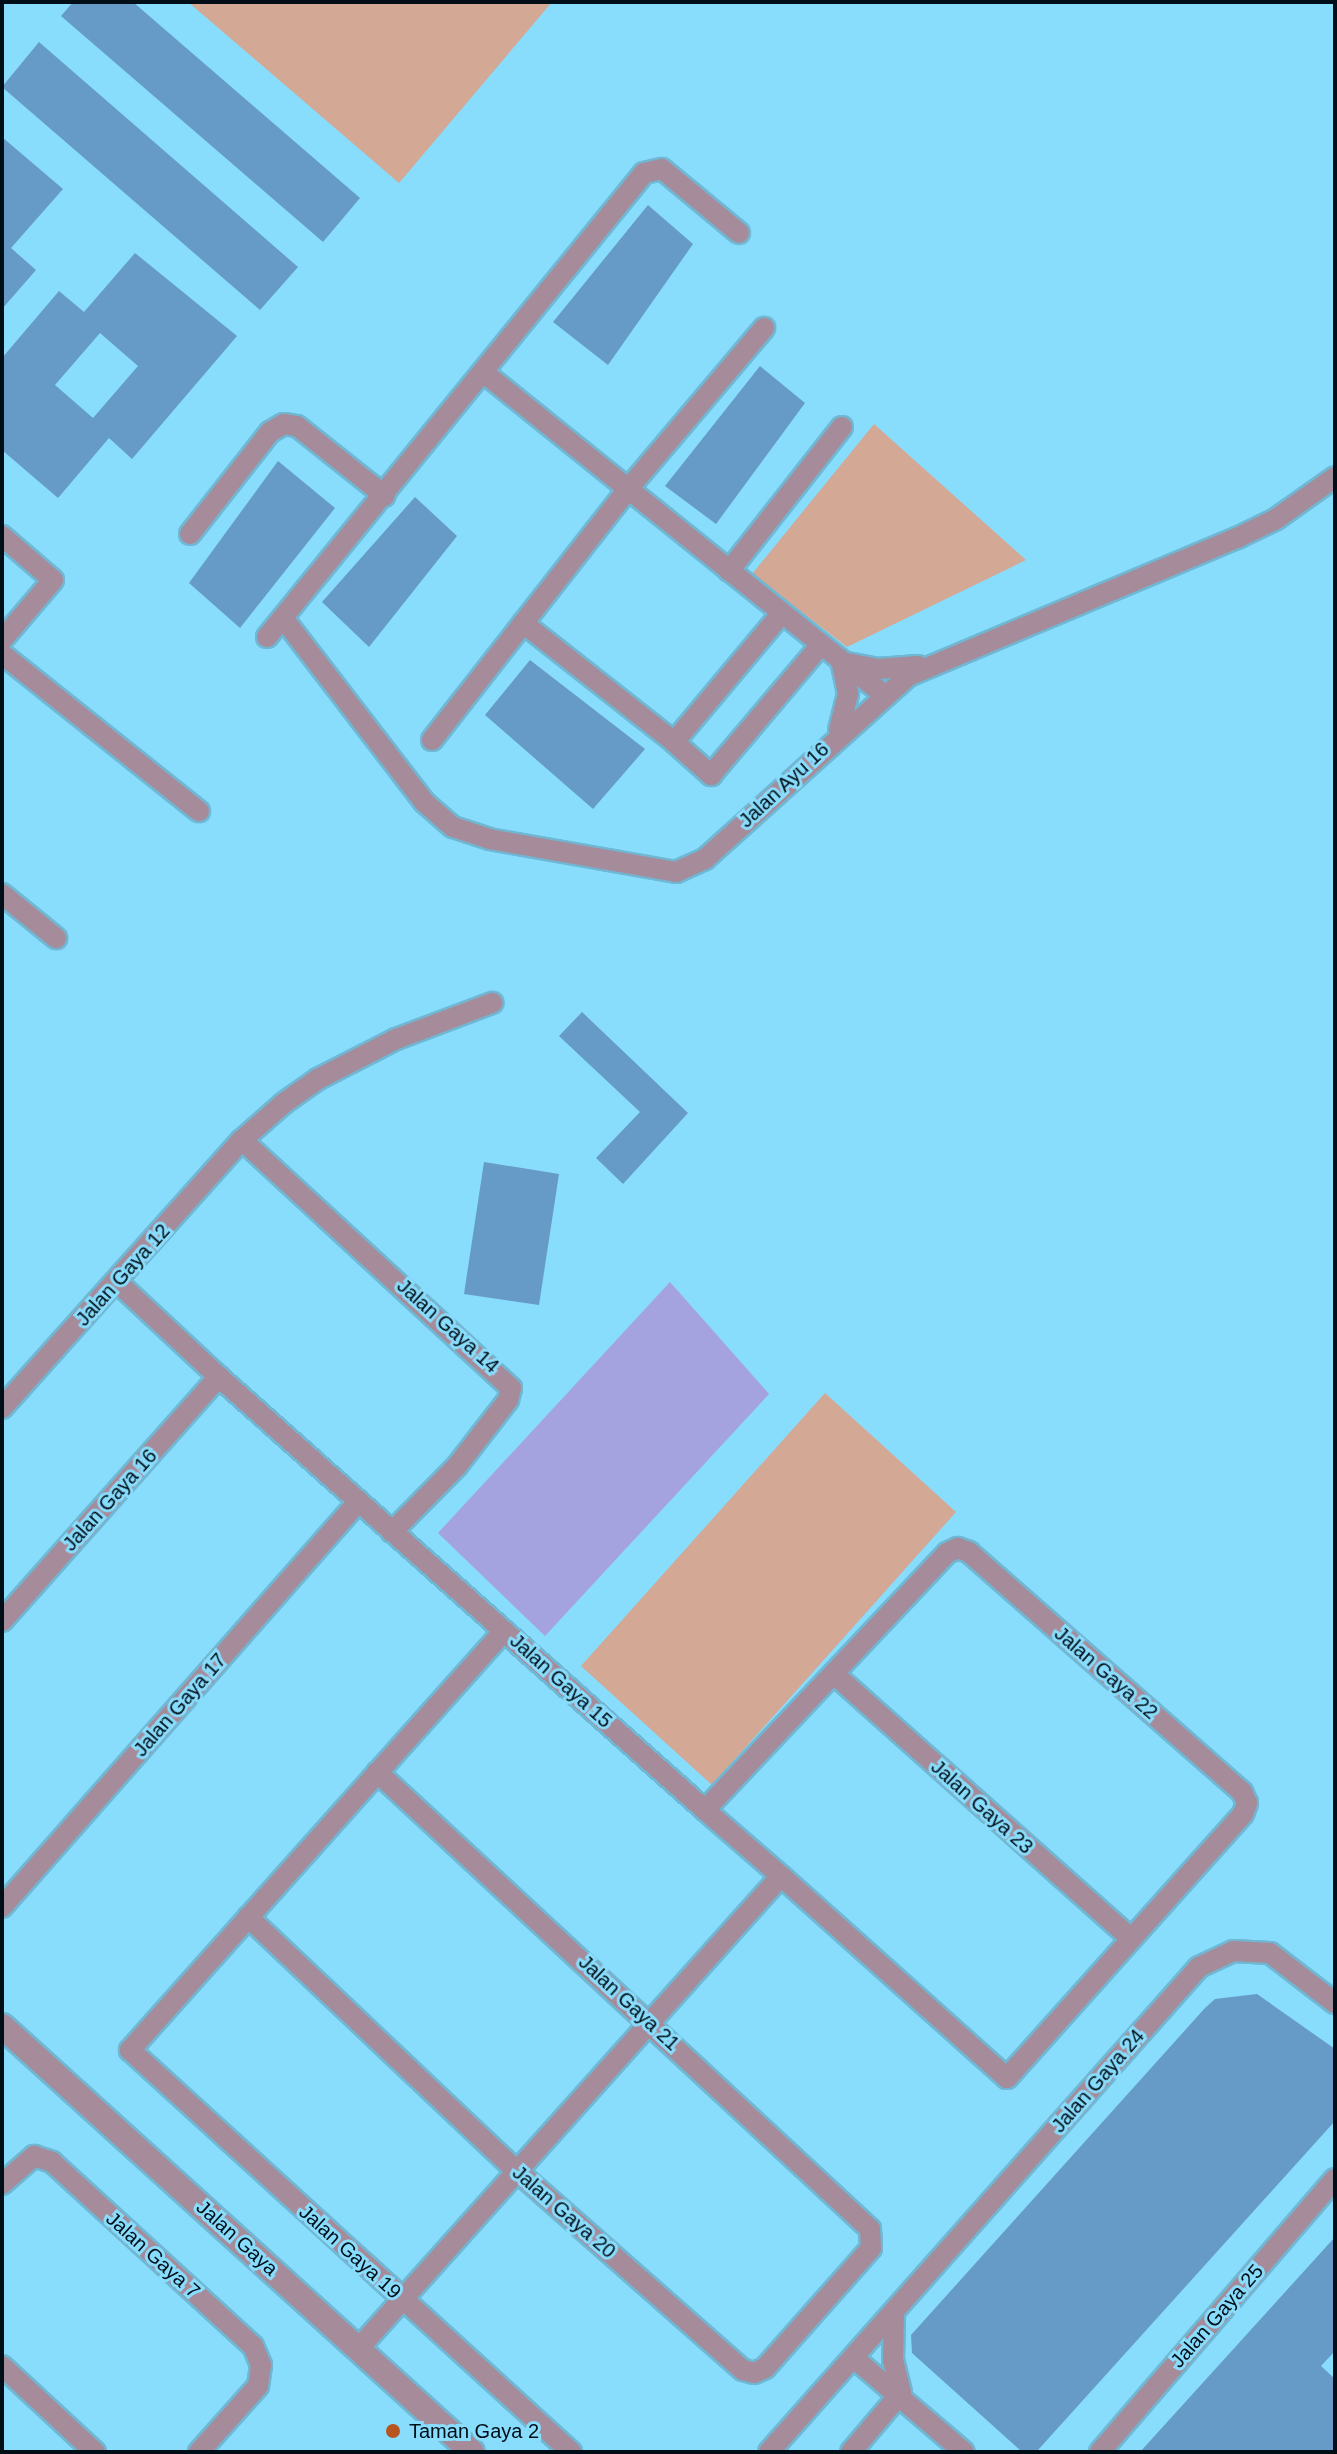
<!DOCTYPE html>
<style>
body{margin:0}
#map{position:relative;width:1337px;height:2454px;overflow:hidden;background:#88dcfc;font-family:Arial,sans-serif}
div>[style]{position:absolute}
.green>*{inset:0;background:#d3a895}
.water>*{inset:0;background:#a4a3df}
.building>*{inset:0;background:#669bc7}
.roads{filter:drop-shadow(2px 0 #70b7d3) drop-shadow(-2px 0 #70b7d3) drop-shadow(0 2px #70b7d3) drop-shadow(0 -2px #70b7d3)}
.minor>*{height:20px;margin:-10px;padding:0 10px;transform-origin:10px;border-radius:10px;background:#a68b9a}
.tertiary>*{height:24px;margin:-12px;padding:0 12px;transform-origin:12px;border-radius:12px;background:#a68b9a}
.dots>*{width:22px;height:22px;translate:-50% -50%;box-sizing:border-box;border:4px solid #88dcfc;border-radius:50%}
span{translate:-50% -50%;white-space:nowrap;text-align:center;line-height:1.15;-webkit-text-stroke:6px #88dcfc;paint-order:stroke}
.street-label{font-size:20px;color:#000e17}
.poi-label{font-size:20px;color:#000e17}
.left{translate:0 -50%;text-align:left}
.frame{position:absolute;inset:0;border:4px solid #000e17;pointer-events:none}
</style>
<div id="map">
<div class="green">
<div style="clip-path:polygon(188px 2px,552px 2px,399px 183px)"></div>
<div style="clip-path:polygon(874px 424px,1026px 560px,847px 647px,752px 574px)"></div>
<div style="clip-path:polygon(825px 1393px,956px 1512px,712px 1785px,581px 1666px)"></div>
</div>
<div class="water">
<div style="clip-path:polygon(670px 1282px,769px 1394px,545px 1636px,438px 1533px)"></div>
</div>
<div class="building">
<div style="clip-path:polygon(73px 2px,133px 2px,360px 198px,323px 242px,61px 16px)"></div>
<div style="clip-path:polygon(39px 42px,298px 267px,260px 310px,2px 87px)"></div>
<div style="clip-path:polygon(2px 137px,63px 189px,11px 248px,36px 270px,2px 309px)"></div>
<div style="clip-path:polygon(648px 205px,693px 244px,608px 365px,553px 322px)"></div>
<div style="clip-path:polygon(evenodd,135px 253px,237px 336px,132px 459px,109px 438px,58px 498px,2px 450px,2px 358px,59px 291px,84px 312px,135px 253px,100px 333px,138px 366px,93px 418px,55px 385px,100px 333px)"></div>
<div style="clip-path:polygon(760px 366px,805px 403px,716px 524px,665px 486px)"></div>
<div style="clip-path:polygon(278px 461px,335px 508px,240px 628px,189px 583px)"></div>
<div style="clip-path:polygon(415px 497px,457px 536px,369px 647px,322px 602px)"></div>
<div style="clip-path:polygon(530px 660px,645px 749px,593px 809px,485px 715px)"></div>
<div style="clip-path:polygon(582px 1012px,688px 1113px,623px 1184px,596px 1158px,640px 1112px,559px 1036px)"></div>
<div style="clip-path:polygon(484px 1162px,559px 1174px,539px 1305px,464px 1294px)"></div>
<div style="clip-path:polygon(1257px 1994px,1335px 2049px,1335px 2121px,1038px 2450px,1021px 2451px,912px 2353px,911px 2335px,1205px 2008px,1215px 1999px)"></div>
<div style="clip-path:polygon(1335px 2237px,1335px 2351px,1321px 2366px,1335px 2379px,1335px 2452px,1140px 2452px)"></div>
</div>
<div class="roads">
<div class="minor">
<div style="left:483px;top:372px;width:514px;rotate:38.83deg"></div>
<div style="left:190px;top:534px;width:130px;rotate:-51.9deg"></div>
<div style="left:270px;top:432px;width:16px;rotate:-30deg"></div>
<div style="left:284px;top:424px;width:13px;rotate:9deg"></div>
<div style="left:297px;top:426px;width:112px;rotate:38.5deg"></div>
<div style="left:2px;top:536px;width:67px;rotate:40.8deg"></div>
<div style="left:53px;top:580px;width:79px;rotate:130.4deg"></div>
<div style="left:729px;top:571px;width:183px;rotate:-51.9deg"></div>
<div style="left:782px;top:613px;width:168px;rotate:129.9deg"></div>
<div style="left:674px;top:742px;width:50px;rotate:41.7deg"></div>
<div style="left:711px;top:775px;width:170px;rotate:-49.8deg"></div>
<div style="left:283px;top:618px;width:232px;rotate:52.5deg"></div>
<div style="left:424px;top:802px;width:38px;rotate:41deg"></div>
<div style="left:453px;top:827px;width:38px;rotate:18deg"></div>
<div style="left:489px;top:839px;width:190px;rotate:10deg"></div>
<div style="left:676px;top:872px;width:32px;rotate:-24deg"></div>
<div style="left:705px;top:859px;width:273px;rotate:-42deg"></div>
<div style="left:908px;top:676px;width:357px;rotate:-22.8deg"></div>
<div style="left:1237px;top:538px;width:43px;rotate:-26deg"></div>
<div style="left:1276px;top:519px;width:72px;rotate:-35.4deg"></div>
<div style="left:523px;top:623px;width:192px;rotate:38.2deg"></div>
<div style="left:267px;top:637px;width:598px;rotate:-50.91deg"></div>
<div style="left:644px;top:173px;width:18px;rotate:-13deg"></div>
<div style="left:662px;top:169px;width:100px;rotate:39.7deg"></div>
<div style="left:2px;top:654px;width:252px;rotate:38.6deg"></div>
<div style="left:847px;top:663px;width:32px;rotate:11deg"></div>
<div style="left:878px;top:669px;width:40px;rotate:-4.3deg"></div>
<div style="left:839px;top:730px;width:38px;rotate:-76deg"></div>
<div style="left:848px;top:693px;width:33px;rotate:-102deg"></div>
<div style="left:432px;top:740px;width:318px;rotate:-52deg"></div>
<div style="left:628px;top:489px;width:211px;rotate:-49.8deg"></div>
<div style="left:2px;top:894px;width:70px;rotate:39.2deg"></div>
<div style="left:242px;top:1140px;width:366px;rotate:42.7deg"></div>
<div style="left:511px;top:1388px;width:12px;rotate:104deg"></div>
<div style="left:508px;top:1400px;width:83px;rotate:127.7deg"></div>
<div style="left:457px;top:1466px;width:93px;rotate:134.6deg"></div>
<div style="left:117px;top:1282px;width:139px;rotate:43deg"></div>
<div style="left:219px;top:1377px;width:651px;rotate:41.7deg"></div>
<div style="left:705px;top:1810px;width:101px;rotate:41deg"></div>
<div style="left:781px;top:1876px;width:303px;rotate:41.8deg"></div>
<div style="left:1007px;top:2078px;width:354px;rotate:-48.2deg"></div>
<div style="left:1243px;top:1814px;width:12px;rotate:-70deg"></div>
<div style="left:1247px;top:1803px;width:12px;rotate:-114deg"></div>
<div style="left:1242px;top:1792px;width:363px;rotate:-138.7deg"></div>
<div style="left:969px;top:1552px;width:12px;rotate:-160deg"></div>
<div style="left:958px;top:1548px;width:12px;rotate:156deg"></div>
<div style="left:947px;top:1553px;width:353px;rotate:133.3deg"></div>
<div style="left:2px;top:1408px;width:360px;rotate:-48.2deg"></div>
<div style="left:242px;top:1140px;width:56px;rotate:-41.4deg"></div>
<div style="left:284px;top:1103px;width:42px;rotate:-35.2deg"></div>
<div style="left:318px;top:1079px;width:88px;rotate:-27.1deg"></div>
<div style="left:396px;top:1039px;width:103px;rotate:-20.6deg"></div>
<div style="left:2px;top:1621px;width:327px;rotate:-48.4deg"></div>
<div style="left:504px;top:1631px;width:562px;rotate:131.75deg"></div>
<div style="left:130px;top:2050px;width:597px;rotate:42.35deg"></div>
<div style="left:834px;top:1674px;width:398px;rotate:41.7deg"></div>
<div style="left:2px;top:1907px;width:539px;rotate:-48.68deg"></div>
<div style="left:248px;top:1917px;width:370px;rotate:43.4deg"></div>
<div style="left:517px;top:2171px;width:301px;rotate:41.4deg"></div>
<div style="left:743px;top:2370px;width:11px;rotate:15deg"></div>
<div style="left:754px;top:2373px;width:12px;rotate:-24deg"></div>
<div style="left:765px;top:2368px;width:160px;rotate:-48.5deg"></div>
<div style="left:871px;top:2248px;width:19px;rotate:-93deg"></div>
<div style="left:870px;top:2229px;width:672px;rotate:-137.17deg"></div>
<div style="left:2px;top:2184px;width:43px;rotate:-41.2deg"></div>
<div style="left:34px;top:2156px;width:19px;rotate:18deg"></div>
<div style="left:52px;top:2162px;width:273px;rotate:42.5deg"></div>
<div style="left:253px;top:2346px;width:21px;rotate:67deg"></div>
<div style="left:261px;top:2365px;width:21px;rotate:98deg"></div>
<div style="left:258px;top:2386px;width:89px;rotate:131.8deg"></div>
<div style="left:894px;top:2312px;width:48px;rotate:91.2deg"></div>
<div style="left:893px;top:2360px;width:34px;rotate:76deg"></div>
<div style="left:359px;top:2348px;width:633px;rotate:-48.2deg"></div>
<div style="left:855px;top:2359px;width:143px;rotate:40.5deg"></div>
<div style="left:2px;top:2366px;width:127px;rotate:42.8deg"></div>
<div style="left:769px;top:2452px;width:648px;rotate:-48.44deg"></div>
<div style="left:1199px;top:1967px;width:38px;rotate:-25deg"></div>
<div style="left:1233px;top:1951px;width:37px;rotate:3deg"></div>
<div style="left:1270px;top:1953px;width:82px;rotate:37.6deg"></div>
<div style="left:851px;top:2452px;width:77px;rotate:-49.7deg"></div>
<div style="left:1100px;top:2452px;width:360px;rotate:-49.3deg"></div>
</div>
<div class="tertiary">
<div style="left:2px;top:2026px;width:634px;rotate:42.19deg"></div>
</div>
</div>
<div class="dots">
<div style="left:393px;top:2431px;background:#b85420"></div>
</div>
<div class="street-label">
<span style="left:784px;top:785px;rotate:-43deg">Jalan Ayu 16</span>
<span style="left:123px;top:1275px;rotate:-48deg">Jalan Gaya 12</span>
<span style="left:448px;top:1326px;rotate:42deg">Jalan Gaya 14</span>
<span style="left:110px;top:1500px;rotate:-48deg">Jalan Gaya 16</span>
<span style="left:1106px;top:1673px;rotate:41deg">Jalan Gaya 22</span>
<span style="left:561px;top:1681px;rotate:42deg">Jalan Gaya 15</span>
<span style="left:180px;top:1705px;rotate:-49deg">Jalan Gaya 17</span>
<span style="left:982px;top:1807px;rotate:42deg">Jalan Gaya 23</span>
<span style="left:629px;top:2003px;rotate:43deg">Jalan Gaya 21</span>
<span style="left:1098px;top:2081px;rotate:-49deg">Jalan Gaya 24</span>
<span style="left:564px;top:2212px;rotate:41deg">Jalan Gaya 20</span>
<span style="left:237px;top:2238px;rotate:42deg">Jalan Gaya</span>
<span style="left:350px;top:2252px;rotate:42deg">Jalan Gaya 19</span>
<span style="left:153px;top:2255px;rotate:42deg">Jalan Gaya 7</span>
<span style="left:1217px;top:2316px;rotate:-49deg">Jalan Gaya 25</span>
</div>
<div class="poi-label">
<span class="left" style="left:409px;top:2431px">Taman Gaya 2</span>
</div>
<div class="frame"></div>
</div>
